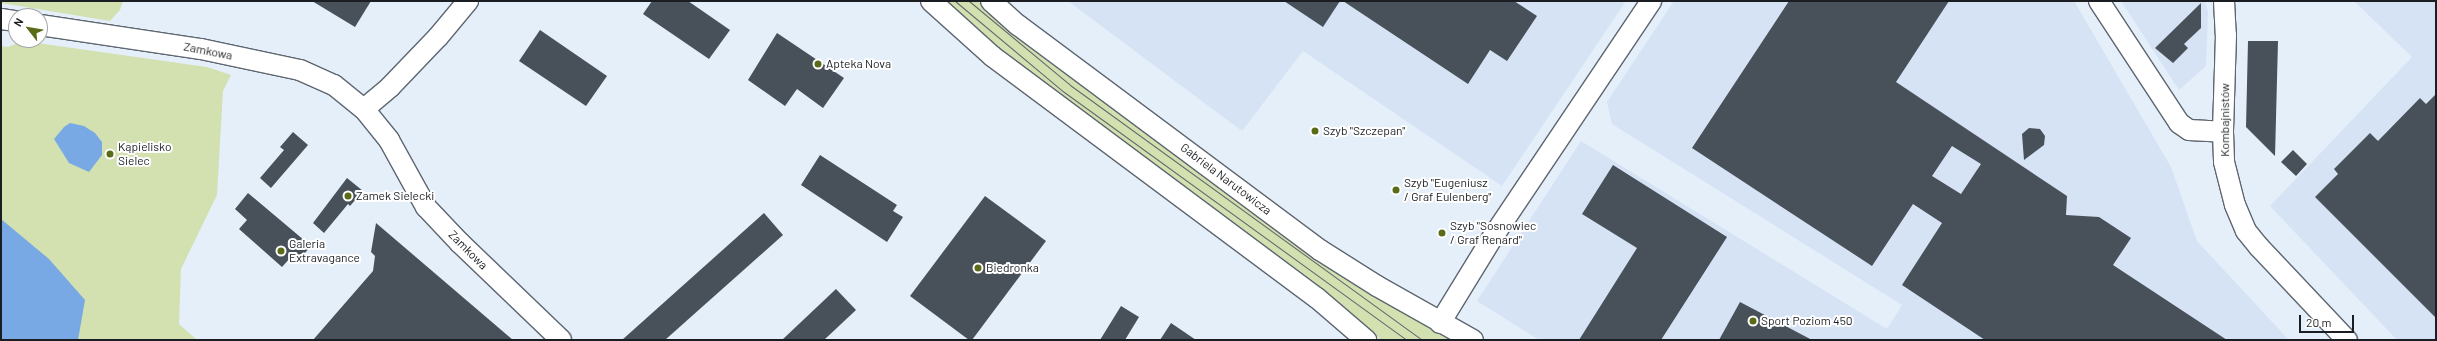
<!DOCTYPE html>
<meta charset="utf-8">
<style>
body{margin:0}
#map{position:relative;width:2437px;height:341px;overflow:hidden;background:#e5effa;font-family:Barlow,sans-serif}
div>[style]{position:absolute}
.built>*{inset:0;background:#d5e3f5}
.green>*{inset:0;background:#d3e1b1}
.water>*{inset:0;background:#78a9e4}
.building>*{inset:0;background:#485059}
.roads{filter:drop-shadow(1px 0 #5e6670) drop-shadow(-1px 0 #5e6670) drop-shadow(0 1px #5e6670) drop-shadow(0 -1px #5e6670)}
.minor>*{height:20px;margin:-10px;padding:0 10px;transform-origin:10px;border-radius:10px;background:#fff}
.tram>*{height:1px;margin:-0.5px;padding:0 0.5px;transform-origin:0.5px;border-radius:0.5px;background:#61666d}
.dots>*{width:11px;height:11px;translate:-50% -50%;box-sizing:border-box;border:2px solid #fff;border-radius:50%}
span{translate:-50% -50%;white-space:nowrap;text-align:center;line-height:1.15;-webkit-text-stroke:4px #fff;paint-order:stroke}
.street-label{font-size:12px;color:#1a1d21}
.poi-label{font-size:12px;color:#1a1d21}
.left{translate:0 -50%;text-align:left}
.frame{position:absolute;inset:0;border:2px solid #1a1d21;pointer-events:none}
.north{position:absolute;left:8px;top:8px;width:40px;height:40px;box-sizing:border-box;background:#fff;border:1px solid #a3a5a6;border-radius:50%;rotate:301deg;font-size:11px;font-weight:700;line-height:16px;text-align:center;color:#1a1d21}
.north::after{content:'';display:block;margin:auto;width:14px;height:18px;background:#5a6b17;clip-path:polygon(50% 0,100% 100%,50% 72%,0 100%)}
.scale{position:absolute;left:2299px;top:315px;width:55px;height:18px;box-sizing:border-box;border:2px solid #1a1d21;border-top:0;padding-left:5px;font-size:12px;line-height:14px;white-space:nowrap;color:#1a1d21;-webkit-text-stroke:3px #fff;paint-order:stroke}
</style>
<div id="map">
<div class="built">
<div style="clip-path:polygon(1068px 1px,1626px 1px,1502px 186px,1303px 51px,1242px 131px)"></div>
<div style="clip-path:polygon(1674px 1px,2074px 1px,2171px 167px,2197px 241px,2289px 340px,1540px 340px,1533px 336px,1477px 301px,1581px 141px,1887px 329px,1902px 305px,1612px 124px,1607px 102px)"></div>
<div style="clip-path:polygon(2121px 1px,2205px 1px,2208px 12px,2206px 66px,2179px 90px)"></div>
<div style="clip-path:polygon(2354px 1px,2436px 1px,2436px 340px,2397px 340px,2270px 206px,2412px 57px)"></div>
</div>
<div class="green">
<div style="clip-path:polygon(1px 1px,123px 1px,120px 10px,110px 21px,1px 3px)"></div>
<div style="clip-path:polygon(947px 1px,978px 1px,1042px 57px,1338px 273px,1454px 340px,1381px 340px,1313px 281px,1004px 52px)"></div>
<div style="clip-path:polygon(23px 41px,207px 67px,231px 75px,223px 91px,217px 195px,181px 269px,179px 324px,197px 340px,1px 340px,1px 46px,8px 47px)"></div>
</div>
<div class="water">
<div style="clip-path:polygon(70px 123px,84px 126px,95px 133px,102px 142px,102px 155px,89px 172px,69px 163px,54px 139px,64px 127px)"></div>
<div style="clip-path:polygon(1px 219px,49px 259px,85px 300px,78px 340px,1px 340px)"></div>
</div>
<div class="building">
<div style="clip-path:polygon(312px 1px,371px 1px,355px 27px)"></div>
<div style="clip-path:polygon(652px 1px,688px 1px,730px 30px,709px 59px,643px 14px)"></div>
<div style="clip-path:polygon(1284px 1px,1340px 1px,1323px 27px)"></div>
<div style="clip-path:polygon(1343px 1px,1514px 1px,1537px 16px,1507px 61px,1490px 50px,1468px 84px)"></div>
<div style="clip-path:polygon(evenodd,1789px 1px,1949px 1px,1896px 82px,2067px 196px,2066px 215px,2099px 217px,2131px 238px,2113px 265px,2227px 340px,1985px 340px,1902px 285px,1942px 223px,1913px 204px,1872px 266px,1692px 148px,1789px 1px,1952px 146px,1981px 164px,1961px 194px,1932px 176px,1952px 146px)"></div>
<div style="clip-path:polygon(2201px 3px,2201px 28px,2184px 44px,2188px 48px,2173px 63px,2155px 48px)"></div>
<div style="clip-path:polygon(540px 30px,607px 76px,586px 106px,519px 61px)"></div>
<div style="clip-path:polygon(777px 33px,844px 78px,823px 108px,797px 89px,785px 106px,748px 80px)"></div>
<div style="clip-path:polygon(2248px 41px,2278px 41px,2275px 156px,2246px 127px)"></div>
<div style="clip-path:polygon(2436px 94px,2436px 318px,2315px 197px,2338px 174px,2334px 169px,2370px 133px,2378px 141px,2420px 98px,2426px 104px)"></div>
<div style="clip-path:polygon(2029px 128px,2040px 129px,2045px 136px,2044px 145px,2024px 160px,2022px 134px)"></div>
<div style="clip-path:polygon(293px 132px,308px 145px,271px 188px,260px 178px,284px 150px,280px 147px)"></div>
<div style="clip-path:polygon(2293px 150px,2307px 164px,2296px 176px,2281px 162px)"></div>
<div style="clip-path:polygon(820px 155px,897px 205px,893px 211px,903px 217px,887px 242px,801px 185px)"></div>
<div style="clip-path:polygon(1613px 165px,1727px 237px,1661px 340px,1579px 340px,1637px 248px,1582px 214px)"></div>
<div style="clip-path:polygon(347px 178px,363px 191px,350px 206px,348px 204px,324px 233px,313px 223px)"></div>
<div style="clip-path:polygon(248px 193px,311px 246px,297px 262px,291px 257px,282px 267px,239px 229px,247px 220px,235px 209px)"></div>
<div style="clip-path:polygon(985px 196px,1046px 241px,972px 340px,969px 340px,910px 296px)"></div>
<div style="clip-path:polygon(764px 213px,783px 235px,665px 340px,622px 340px)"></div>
<div style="clip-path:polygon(376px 223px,513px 340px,313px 340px,373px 271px,375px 256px,371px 252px)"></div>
<div style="clip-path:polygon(836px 289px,856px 310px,824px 340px,782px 340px)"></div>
<div style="clip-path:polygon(1740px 302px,1812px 340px,1719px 340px)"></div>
<div style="clip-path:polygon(1121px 306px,1139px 317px,1125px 340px,1100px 340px)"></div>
<div style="clip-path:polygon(1171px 323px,1196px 340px,1160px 340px)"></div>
</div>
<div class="roads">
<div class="minor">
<div style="left:931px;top:1px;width:82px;rotate:42deg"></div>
<div style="left:992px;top:56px;width:405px;rotate:36.7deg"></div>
<div style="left:1317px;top:298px;width:65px;rotate:40.6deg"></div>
<div style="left:991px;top:1px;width:36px;rotate:42deg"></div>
<div style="left:1018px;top:25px;width:377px;rotate:36.7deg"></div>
<div style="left:1320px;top:250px;width:67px;rotate:32.3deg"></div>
<div style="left:1377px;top:286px;width:110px;rotate:29.4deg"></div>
<div style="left:2099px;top:1px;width:146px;rotate:56.7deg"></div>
<div style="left:2179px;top:123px;width:12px;rotate:35deg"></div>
<div style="left:2189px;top:130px;width:34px;rotate:3deg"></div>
<div style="left:2224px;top:1px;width:34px;rotate:87deg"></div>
<div style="left:2226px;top:35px;width:97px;rotate:91.8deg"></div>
<div style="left:2223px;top:132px;width:30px;rotate:88deg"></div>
<div style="left:2224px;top:162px;width:44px;rotate:75.7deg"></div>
<div style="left:2235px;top:205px;width:28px;rotate:67deg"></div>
<div style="left:2246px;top:231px;width:21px;rotate:51deg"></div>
<div style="left:2259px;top:247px;width:128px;rotate:46.6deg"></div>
<div style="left:1px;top:19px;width:15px;rotate:8deg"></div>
<div style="left:40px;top:25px;width:163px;rotate:8.5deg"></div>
<div style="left:201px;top:49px;width:101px;rotate:12deg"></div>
<div style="left:300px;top:70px;width:37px;rotate:24deg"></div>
<div style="left:334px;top:85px;width:38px;rotate:39deg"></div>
<div style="left:364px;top:109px;width:40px;rotate:51deg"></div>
<div style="left:389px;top:140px;width:77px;rotate:61.1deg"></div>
<div style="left:426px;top:207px;width:50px;rotate:46.6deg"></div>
<div style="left:460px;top:243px;width:140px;rotate:43.8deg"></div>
<div style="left:364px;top:109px;width:34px;rotate:-40deg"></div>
<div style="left:390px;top:87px;width:69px;rotate:-46.2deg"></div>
<div style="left:438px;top:37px;width:47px;rotate:-50.2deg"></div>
<div style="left:1440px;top:323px;width:103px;rotate:-58.5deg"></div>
<div style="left:1494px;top:235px;width:282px;rotate:-56.1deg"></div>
</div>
</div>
<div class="tram">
<div style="left:955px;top:1px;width:142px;rotate:39.9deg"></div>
<div style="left:1064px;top:92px;width:422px;rotate:35.9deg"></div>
<div style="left:969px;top:1px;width:131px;rotate:39.7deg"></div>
<div style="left:1070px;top:85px;width:435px;rotate:35.9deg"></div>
</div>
<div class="dots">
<div style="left:818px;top:64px;background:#5a6b17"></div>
<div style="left:1315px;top:131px;background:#5a6b17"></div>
<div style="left:110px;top:154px;background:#5a6b17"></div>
<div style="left:1396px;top:190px;background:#5a6b17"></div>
<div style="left:348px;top:196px;background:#5a6b17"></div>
<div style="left:1442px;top:233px;background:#5a6b17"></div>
<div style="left:281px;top:251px;background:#5a6b17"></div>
<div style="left:978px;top:268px;background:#5a6b17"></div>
<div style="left:1753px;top:321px;background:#5a6b17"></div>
</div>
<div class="street-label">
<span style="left:208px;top:51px;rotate:11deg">Zamkowa</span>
<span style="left:2225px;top:120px;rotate:-90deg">Kombajnistów</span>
<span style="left:1226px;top:179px;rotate:37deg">Gabriela Narutowicza</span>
<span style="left:468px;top:250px;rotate:45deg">Zamkowa</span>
</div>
<div class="poi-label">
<span class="left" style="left:826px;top:64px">Apteka Nova</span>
<span class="left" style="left:1323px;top:131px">Szyb "Szczepan"</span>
<span class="left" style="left:118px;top:154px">Kąpielisko<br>Sielec</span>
<span class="left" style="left:1404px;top:190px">Szyb "Eugeniusz<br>/ Graf Eulenberg"</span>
<span class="left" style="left:356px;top:196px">Zamek Sielecki</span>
<span class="left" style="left:1450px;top:233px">Szyb "Sosnowiec<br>/ Graf Renard"</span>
<span class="left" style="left:289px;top:251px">Galeria<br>Extravagance</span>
<span class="left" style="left:986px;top:268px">Biedronka</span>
<span class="left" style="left:1761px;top:321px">Sport Poziom 450</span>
</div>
<div class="frame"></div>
<div class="north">N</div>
<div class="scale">20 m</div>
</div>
